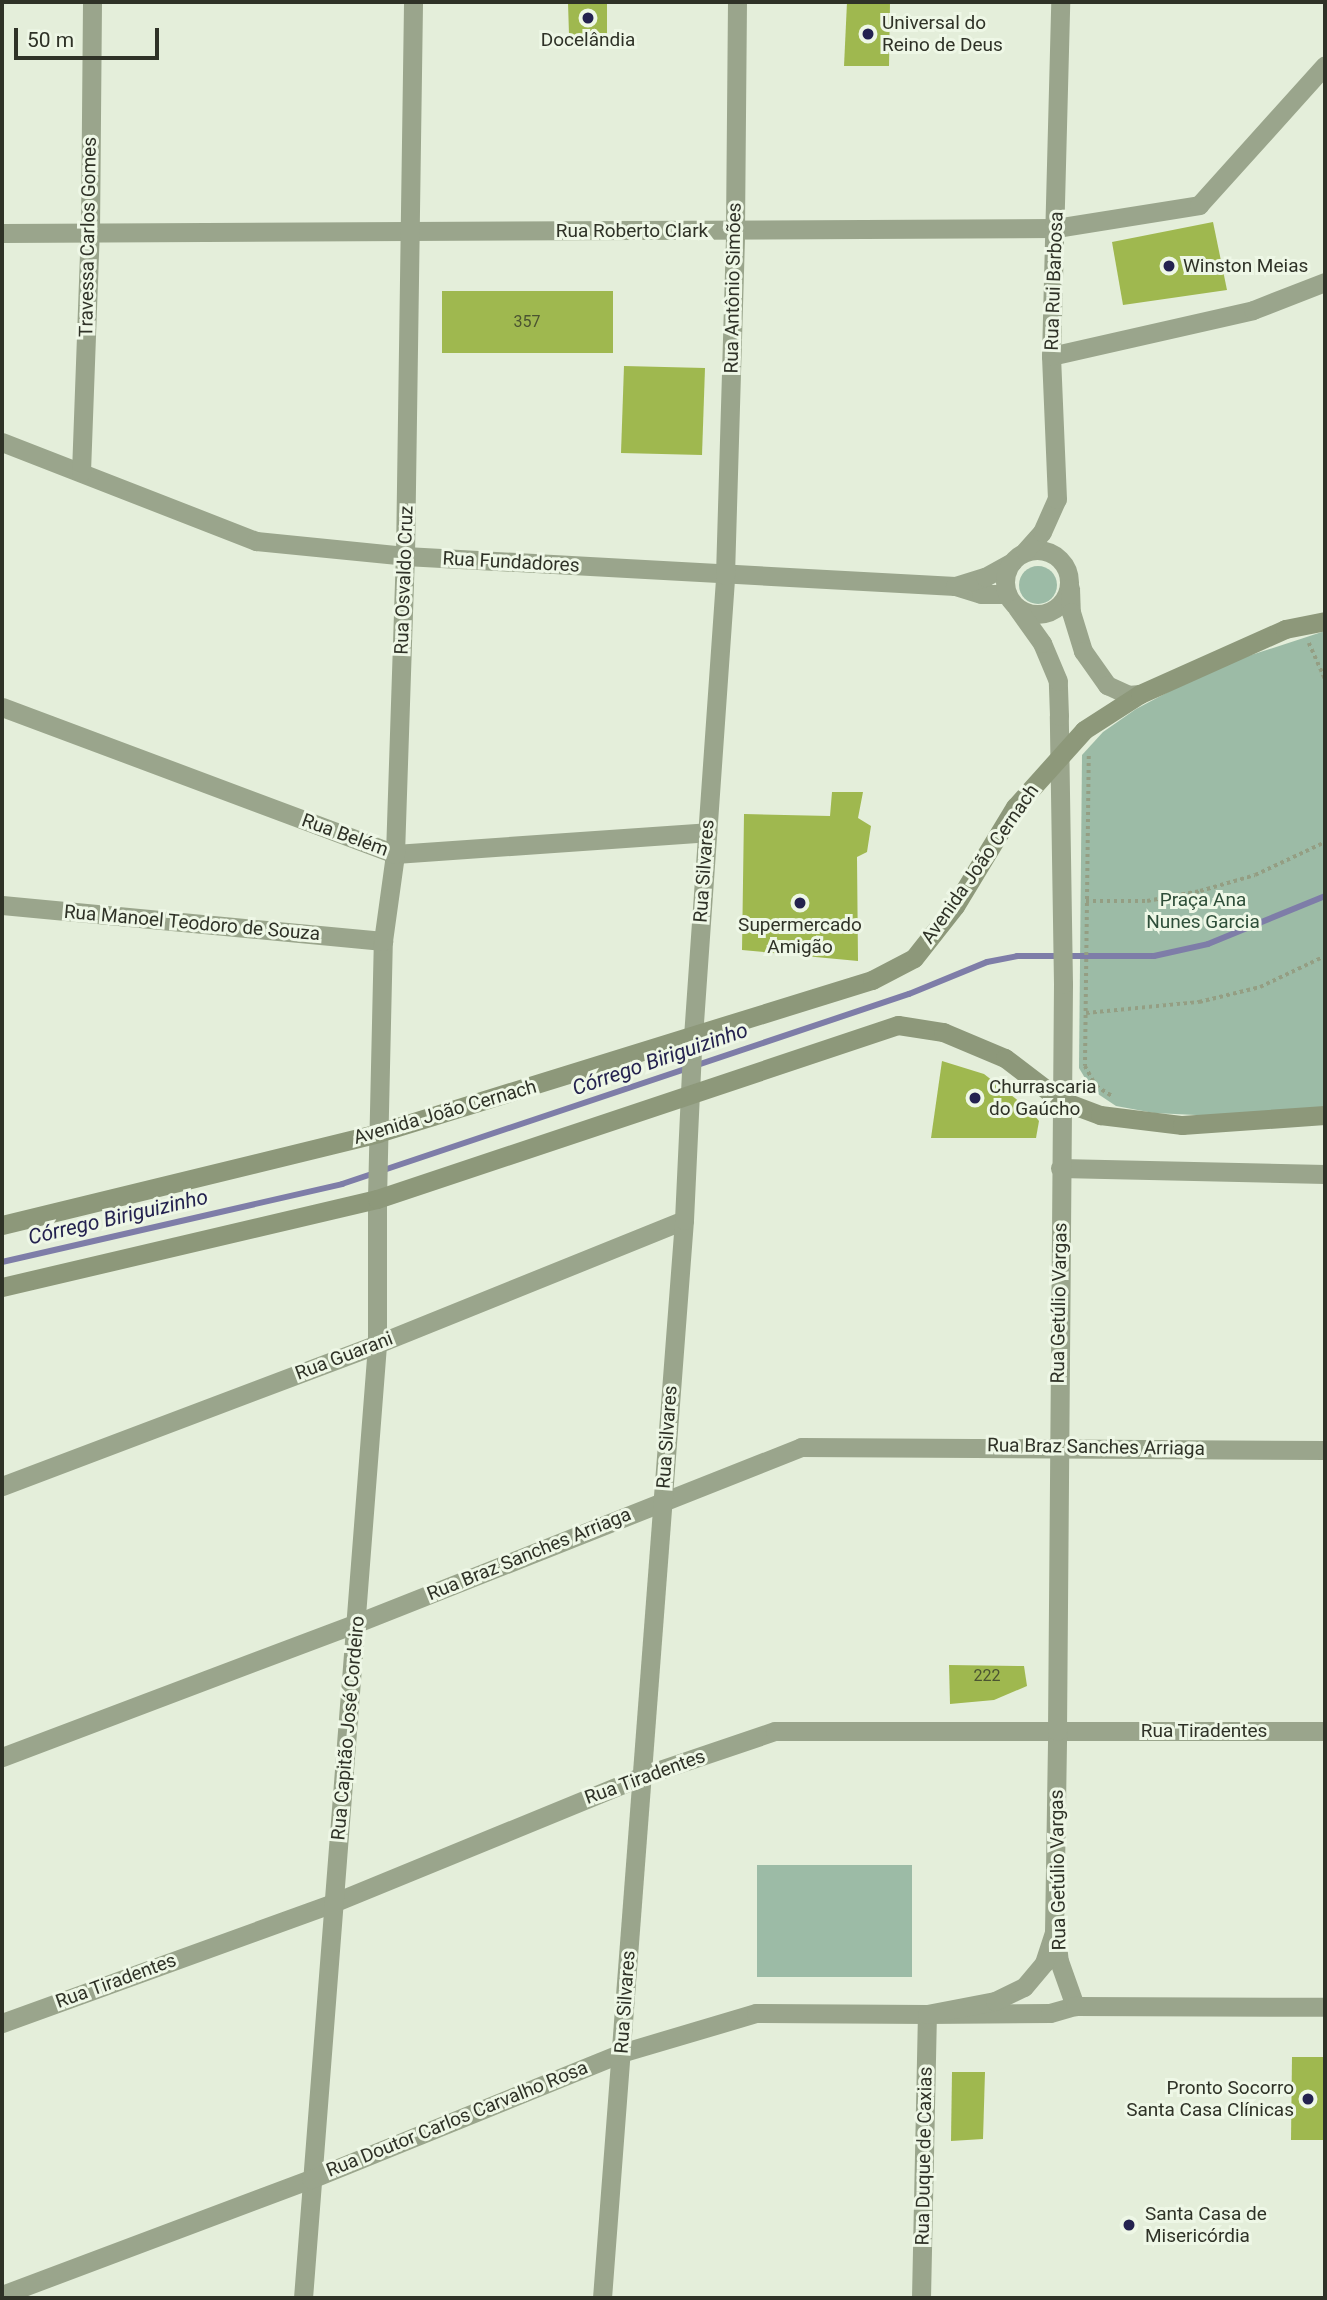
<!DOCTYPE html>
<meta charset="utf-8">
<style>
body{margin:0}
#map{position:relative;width:1327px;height:2300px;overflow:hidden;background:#e4eeda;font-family:Roboto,sans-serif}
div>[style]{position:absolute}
.green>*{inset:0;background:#9cbba6}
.round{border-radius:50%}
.stream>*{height:6px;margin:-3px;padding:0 3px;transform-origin:3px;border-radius:3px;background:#7e7da8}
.building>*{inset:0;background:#9fb84f}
.path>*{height:3.5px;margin-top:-1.75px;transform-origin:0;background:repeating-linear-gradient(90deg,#949e83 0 3.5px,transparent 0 7px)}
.minor>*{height:19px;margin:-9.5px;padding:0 9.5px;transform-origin:9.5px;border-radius:9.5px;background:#9aa58c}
.tertiary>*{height:19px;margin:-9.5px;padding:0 9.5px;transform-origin:9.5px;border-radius:9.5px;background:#9aa58c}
.tertiary>.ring{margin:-9.5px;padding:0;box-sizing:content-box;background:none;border:19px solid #9aa58c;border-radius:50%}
.secondary>*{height:19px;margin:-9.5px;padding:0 9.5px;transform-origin:9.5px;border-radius:9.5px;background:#8d987a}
.dots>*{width:19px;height:19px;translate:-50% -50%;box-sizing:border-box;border:4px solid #eef7e6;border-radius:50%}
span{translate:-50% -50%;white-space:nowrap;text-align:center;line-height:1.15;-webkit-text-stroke:6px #eef7e6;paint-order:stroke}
.number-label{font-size:16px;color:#4b5431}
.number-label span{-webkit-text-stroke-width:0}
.poi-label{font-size:19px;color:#2f3227}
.left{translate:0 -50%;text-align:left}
.right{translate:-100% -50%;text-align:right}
.street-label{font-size:19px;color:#2f3227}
.park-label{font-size:19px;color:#2e4e39}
.water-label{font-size:21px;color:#24224f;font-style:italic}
.frame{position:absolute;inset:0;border:4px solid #2f3227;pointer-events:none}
.scale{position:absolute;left:14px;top:28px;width:145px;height:32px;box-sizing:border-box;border:4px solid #2f3227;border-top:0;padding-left:9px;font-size:21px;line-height:24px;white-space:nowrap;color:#2f3227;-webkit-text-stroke:5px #eef7e6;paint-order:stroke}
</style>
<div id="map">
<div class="green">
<div class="round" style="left:1019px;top:566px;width:38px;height:38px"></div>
<div style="clip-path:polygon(1325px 631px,1325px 1108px,1217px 1116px,1154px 1113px,1116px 1106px,1092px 1090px,1079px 1068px,1082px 755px,1103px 732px,1136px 709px,1189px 681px,1245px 657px)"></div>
<div style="clip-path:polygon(757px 1865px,912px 1865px,912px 1977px,757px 1977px)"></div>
</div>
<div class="stream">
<div style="left:2px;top:1262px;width:349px;rotate:-12.9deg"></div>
<div style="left:342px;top:1184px;width:598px;rotate:-18.53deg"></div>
<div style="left:909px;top:994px;width:84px;rotate:-22.3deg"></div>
<div style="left:987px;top:962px;width:31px;rotate:-11deg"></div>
<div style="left:1017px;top:956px;width:137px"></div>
<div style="left:1154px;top:956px;width:55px;rotate:-12.5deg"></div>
<div style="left:1208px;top:944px;width:126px;rotate:-22.3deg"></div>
</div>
<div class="building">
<div style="clip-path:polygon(568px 2px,607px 2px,607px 34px,569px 35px)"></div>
<div style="clip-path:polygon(847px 2px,890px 2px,889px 66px,844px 66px)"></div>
<div style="clip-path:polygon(1213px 222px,1227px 290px,1123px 305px,1112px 242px)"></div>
<div style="clip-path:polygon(442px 291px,613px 291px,613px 353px,442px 353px)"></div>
<div style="clip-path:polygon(624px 366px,705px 368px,702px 455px,621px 453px)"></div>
<div style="clip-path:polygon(832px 792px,863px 792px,858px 818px,871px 826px,867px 852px,857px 857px,858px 961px,742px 950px,744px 814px,830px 816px)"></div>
<div style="clip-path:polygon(942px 1061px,984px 1074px,1030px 1110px,1039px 1121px,1036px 1138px,931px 1138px)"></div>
<div style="clip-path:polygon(949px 1665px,1024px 1666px,1027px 1686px,994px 1700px,950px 1704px)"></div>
<div style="clip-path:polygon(1292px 2057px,1325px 2057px,1325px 2140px,1291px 2140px)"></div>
<div style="clip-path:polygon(952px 2072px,985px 2072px,983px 2139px,951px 2141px)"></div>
</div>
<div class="path">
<div style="left:1309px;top:643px;width:39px;rotate:66deg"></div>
<div style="left:1089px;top:756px;width:310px;rotate:90.7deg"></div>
<div style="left:1085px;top:1066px;width:23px;rotate:61deg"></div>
<div style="left:1096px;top:1086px;width:19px;rotate:32deg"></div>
<div style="left:1086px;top:901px;width:61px"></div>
<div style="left:1147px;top:901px;width:54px;rotate:-10.7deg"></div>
<div style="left:1200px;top:891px;width:57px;rotate:-16.2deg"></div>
<div style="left:1255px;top:875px;width:77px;rotate:-25.2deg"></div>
<div style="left:1086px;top:1013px;width:114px;rotate:-5.6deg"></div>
<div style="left:1199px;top:1002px;width:63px;rotate:-13.8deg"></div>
<div style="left:1260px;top:987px;width:72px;rotate:-25.5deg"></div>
</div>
<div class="minor">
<div style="left:2px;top:233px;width:1054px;rotate:-0.27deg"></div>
<div style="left:1056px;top:228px;width:145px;rotate:-9.1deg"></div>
<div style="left:1199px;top:205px;width:188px;rotate:-48deg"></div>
<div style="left:1051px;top:356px;width:207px;rotate:-12.8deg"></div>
<div style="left:1253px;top:310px;width:77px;rotate:-21.3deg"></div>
<div style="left:2px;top:442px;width:273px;rotate:21.3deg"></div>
<div style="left:256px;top:541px;width:150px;rotate:5.7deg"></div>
<div style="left:405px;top:556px;width:551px;rotate:3.12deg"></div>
<div style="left:955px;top:586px;width:27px;rotate:17deg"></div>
<div style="left:981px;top:594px;width:26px"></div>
<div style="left:81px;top:472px;width:240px;rotate:-87.9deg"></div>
<div style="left:90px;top:232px;width:230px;rotate:-89.5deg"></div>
<div style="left:955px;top:586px;width:31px;rotate:-17deg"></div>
<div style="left:985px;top:577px;width:31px;rotate:-29deg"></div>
<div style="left:2px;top:707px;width:420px;rotate:20.5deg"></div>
<div style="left:395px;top:854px;width:313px;rotate:-4deg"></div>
<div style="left:2px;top:905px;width:383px;rotate:5.4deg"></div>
<div style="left:1060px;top:1168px;width:265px;rotate:1.3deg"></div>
<div style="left:2px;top:1486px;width:401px;rotate:-20.7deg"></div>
<div style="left:377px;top:1344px;width:331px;rotate:-22deg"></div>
<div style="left:2px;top:1757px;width:379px;rotate:-20.7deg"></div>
<div style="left:357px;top:1623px;width:478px;rotate:-21.6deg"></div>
<div style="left:801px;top:1447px;width:524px;rotate:0.33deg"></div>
<div style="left:1055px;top:1925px;width:36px;rotate:84deg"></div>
<div style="left:1059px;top:1961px;width:48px;rotate:70.4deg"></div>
<div style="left:2px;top:2023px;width:352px;rotate:-19.9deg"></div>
<div style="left:333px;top:1903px;width:334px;rotate:-22.3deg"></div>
<div style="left:642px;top:1776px;width:140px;rotate:-18.7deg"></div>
<div style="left:775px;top:1731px;width:550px"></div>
<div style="left:303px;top:2298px;width:957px;rotate:-85.56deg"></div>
<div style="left:377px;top:1344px;width:145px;rotate:-90deg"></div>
<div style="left:377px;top:1199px;width:258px;rotate:-88.7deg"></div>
<div style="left:383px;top:941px;width:88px;rotate:-82.1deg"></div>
<div style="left:395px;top:854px;width:298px;rotate:-88.1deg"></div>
<div style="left:405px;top:556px;width:554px;rotate:-89.17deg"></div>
<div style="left:921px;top:2298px;width:284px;rotate:-88.8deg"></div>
<div style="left:927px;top:2014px;width:123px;rotate:-0.5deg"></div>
<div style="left:1050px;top:2013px;width:26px;rotate:-16deg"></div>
<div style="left:1075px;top:2006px;width:250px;rotate:0.2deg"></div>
</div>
<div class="tertiary">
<div class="ring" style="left:1005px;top:550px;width:45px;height:45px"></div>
<div style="left:1025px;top:551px;width:25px;rotate:-48deg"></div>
<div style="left:1042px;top:532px;width:36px;rotate:-66deg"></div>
<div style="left:1057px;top:499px;width:143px;rotate:-92.4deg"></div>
<div style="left:1051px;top:356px;width:354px;rotate:-88.5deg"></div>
<div style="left:1070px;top:588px;width:24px;rotate:88deg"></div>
<div style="left:1071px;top:612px;width:41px;rotate:72.9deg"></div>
<div style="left:1083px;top:651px;width:42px;rotate:54.8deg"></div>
<div style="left:1107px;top:685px;width:23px;rotate:25deg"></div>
<div style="left:1128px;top:695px;width:12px;rotate:-5deg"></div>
<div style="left:2px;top:2295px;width:330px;rotate:-20.6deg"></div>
<div style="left:311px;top:2179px;width:335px;rotate:-22.1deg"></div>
<div style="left:621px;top:2053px;width:141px;rotate:-16.5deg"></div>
<div style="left:756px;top:2013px;width:171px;rotate:0.3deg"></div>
<div style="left:927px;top:2014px;width:69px;rotate:-10.8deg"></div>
<div style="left:995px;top:2001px;width:32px;rotate:-26deg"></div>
<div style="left:1024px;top:1987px;width:31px;rotate:-50deg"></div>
<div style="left:1044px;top:1963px;width:32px;rotate:-72deg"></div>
<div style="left:1054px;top:1933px;width:202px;rotate:-89.1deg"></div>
<div style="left:1057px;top:1731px;width:747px;rotate:-89.54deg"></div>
<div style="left:1063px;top:984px;width:268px;rotate:-90.9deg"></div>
<div style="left:1059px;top:716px;width:35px;rotate:-92deg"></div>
<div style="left:1058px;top:681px;width:41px;rotate:-112.8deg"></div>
<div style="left:1042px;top:643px;width:43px;rotate:-125.5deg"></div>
<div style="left:602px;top:2298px;width:1081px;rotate:-85.65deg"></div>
<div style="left:684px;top:1220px;width:169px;rotate:-87.3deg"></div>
<div style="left:692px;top:1051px;width:477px;rotate:-86deg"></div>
<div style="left:725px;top:575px;width:345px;rotate:-88.3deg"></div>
<div style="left:735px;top:230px;width:228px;rotate:-89.5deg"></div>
</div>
<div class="secondary">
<div style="left:2px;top:1225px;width:387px;rotate:-13.7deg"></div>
<div style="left:378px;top:1133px;width:517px;rotate:-17.21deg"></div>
<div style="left:872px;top:980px;width:47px;rotate:-27.6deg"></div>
<div style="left:914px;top:958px;width:66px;rotate:-51.7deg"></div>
<div style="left:955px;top:906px;width:116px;rotate:-58.8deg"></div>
<div style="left:1015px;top:807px;width:103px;rotate:-48.1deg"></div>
<div style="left:1084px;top:730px;width:67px;rotate:-32.7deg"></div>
<div style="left:1140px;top:694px;width:159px;rotate:-24.1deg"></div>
<div style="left:1285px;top:629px;width:41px;rotate:-11.3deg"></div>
<div style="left:2px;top:1287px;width:385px;rotate:-13.2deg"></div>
<div style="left:377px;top:1199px;width:549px;rotate:-18.47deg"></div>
<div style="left:898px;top:1025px;width:46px;rotate:8.8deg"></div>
<div style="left:943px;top:1032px;width:67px;rotate:22.8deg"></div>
<div style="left:1005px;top:1058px;width:69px;rotate:37.4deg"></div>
<div style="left:1060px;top:1100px;width:43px;rotate:20.6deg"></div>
<div style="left:1100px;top:1115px;width:83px;rotate:7deg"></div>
<div style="left:1182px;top:1125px;width:143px;rotate:-4deg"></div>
</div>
<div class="dots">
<div style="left:588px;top:18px;background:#24224f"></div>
<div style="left:868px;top:34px;background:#24224f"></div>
<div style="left:1169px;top:266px;background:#24224f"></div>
<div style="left:800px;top:903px;background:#24224f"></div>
<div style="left:975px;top:1098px;background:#24224f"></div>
<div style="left:1308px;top:2099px;background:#24224f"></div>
<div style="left:1129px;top:2225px;background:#24224f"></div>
</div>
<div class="number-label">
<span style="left:527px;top:322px">357</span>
<span style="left:987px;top:1676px">222</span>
</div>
<div class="poi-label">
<span class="left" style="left:882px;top:34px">Universal do<br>Reino de Deus</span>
<span style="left:588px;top:40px">Docelândia</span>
<span class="left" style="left:1183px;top:266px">Winston Meias</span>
<span style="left:800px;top:936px">Supermercado<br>Amigão</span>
<span class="left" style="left:989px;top:1098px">Churrascaria<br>do Gaúcho</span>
<span class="right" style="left:1294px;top:2099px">Pronto Socorro<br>Santa Casa Clínicas</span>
<span class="left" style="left:1145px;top:2225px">Santa Casa de<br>Misericórdia</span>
</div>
<div class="street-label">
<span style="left:632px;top:231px">Rua Roberto Clark</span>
<span style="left:88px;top:237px;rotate:-89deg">Travessa Carlos Gomes</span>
<span style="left:1054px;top:281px;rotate:-88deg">Rua Rui Barbosa</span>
<span style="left:733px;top:288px;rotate:-89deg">Rua Antônio Simões</span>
<span style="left:511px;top:562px;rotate:3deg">Rua Fundadores</span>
<span style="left:404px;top:580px;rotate:-88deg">Rua Osvaldo Cruz</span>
<span style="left:345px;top:835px;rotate:20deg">Rua Belém</span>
<span style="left:980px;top:864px;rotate:-55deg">Avenida João Cernach</span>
<span style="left:704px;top:871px;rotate:-86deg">Rua Silvares</span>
<span style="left:192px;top:923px;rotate:5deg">Rua Manoel Teodoro de Souza</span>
<span style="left:445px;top:1112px;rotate:-16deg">Avenida João Cernach</span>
<span style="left:1059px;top:1303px;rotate:-89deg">Rua Getúlio Vargas</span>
<span style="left:344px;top:1356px;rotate:-21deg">Rua Guarani</span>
<span style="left:667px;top:1437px;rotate:-86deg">Rua Silvares</span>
<span style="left:1096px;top:1447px;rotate:1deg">Rua Braz Sanches Arriaga</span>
<span style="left:529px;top:1554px;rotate:-22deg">Rua Braz Sanches Arriaga</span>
<span style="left:348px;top:1728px;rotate:-85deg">Rua Capitão José Cordeiro</span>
<span style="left:1204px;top:1731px">Rua Tiradentes</span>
<span style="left:645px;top:1777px;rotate:-20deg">Rua Tiradentes</span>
<span style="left:1058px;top:1870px;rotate:-91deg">Rua Getúlio Vargas</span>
<span style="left:116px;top:1981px;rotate:-20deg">Rua Tiradentes</span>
<span style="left:625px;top:2002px;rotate:-86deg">Rua Silvares</span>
<span style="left:457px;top:2119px;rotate:-22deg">Rua Doutor Carlos Carvalho Rosa</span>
<span style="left:924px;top:2156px;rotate:-89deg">Rua Duque de Caxias</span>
</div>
<div class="park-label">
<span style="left:1203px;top:911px">Praça Ana<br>Nunes Garcia</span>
</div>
<div class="water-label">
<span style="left:660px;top:1059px;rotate:-19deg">Córrego Biriguizinho</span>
<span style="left:118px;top:1217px;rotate:-13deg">Córrego Biriguizinho</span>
</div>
<div class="frame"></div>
<div class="scale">50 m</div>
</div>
